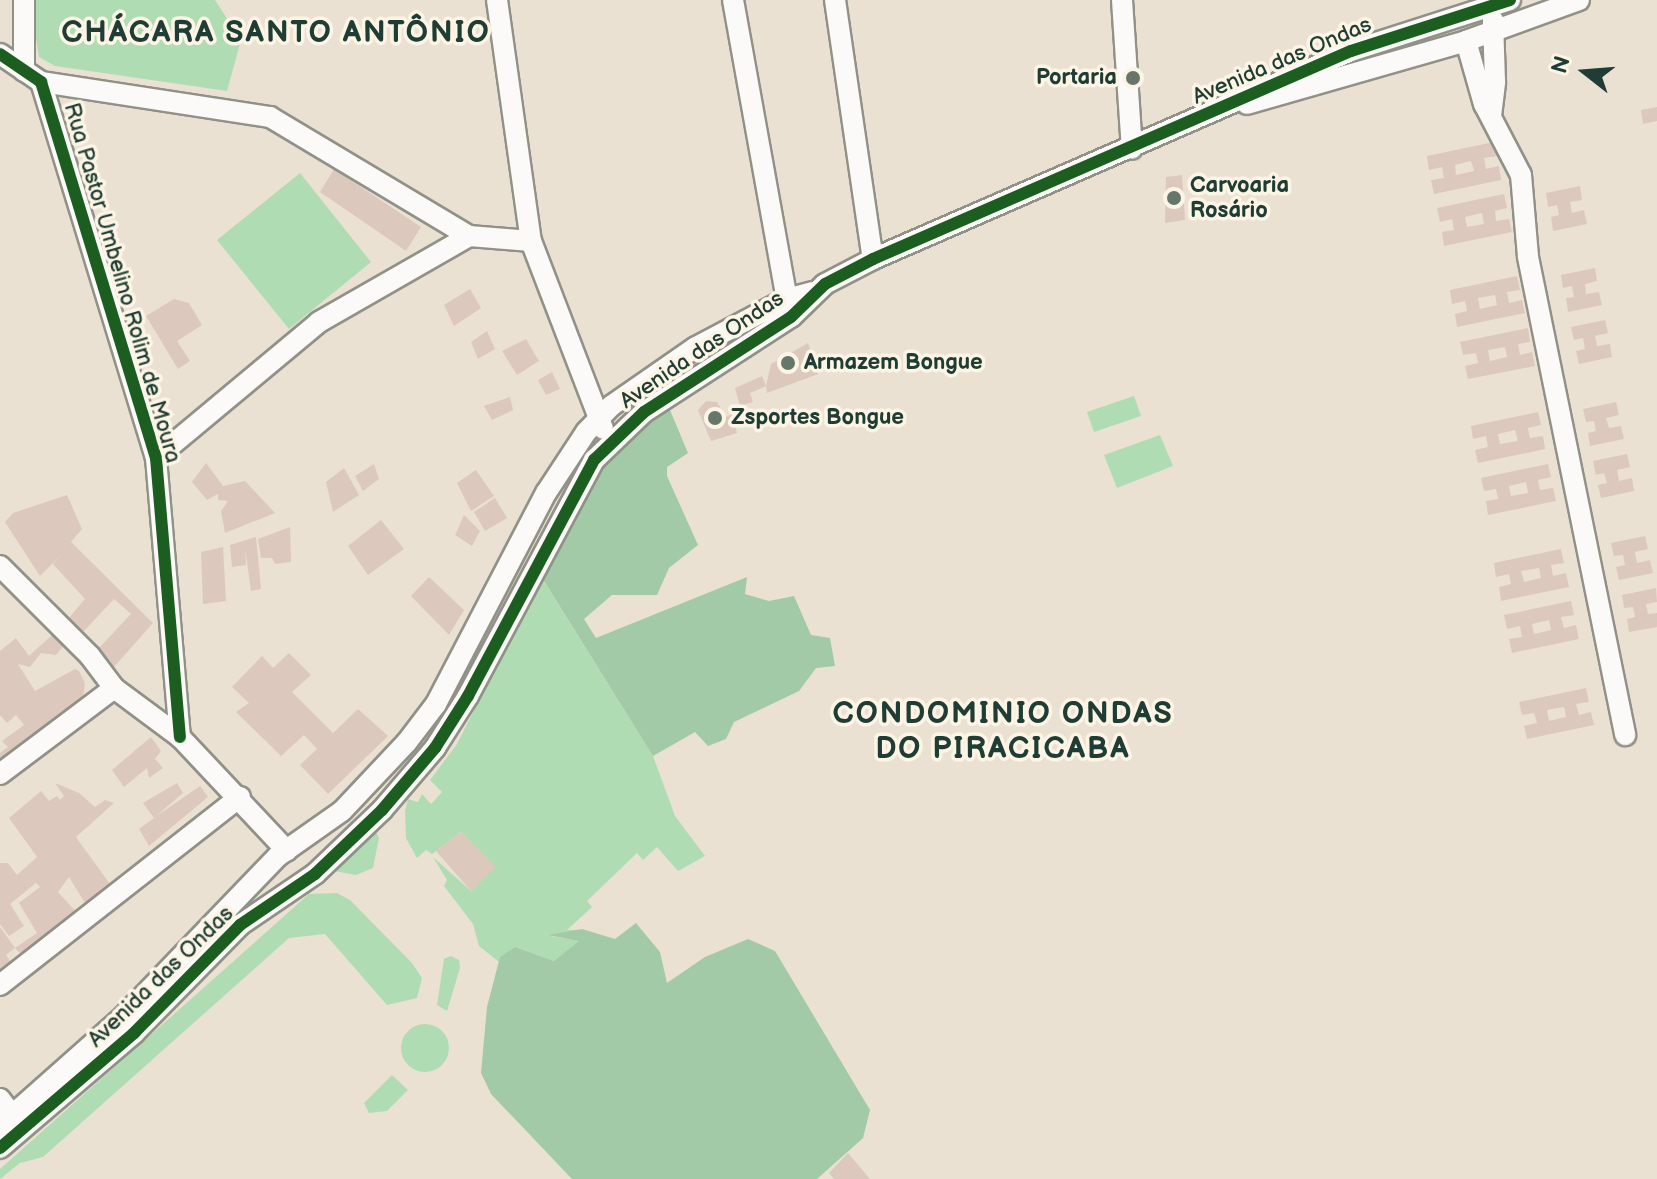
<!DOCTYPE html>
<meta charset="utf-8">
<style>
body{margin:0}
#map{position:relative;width:1657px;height:1179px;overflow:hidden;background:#eae1d2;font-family:"Balsamiq Sans",sans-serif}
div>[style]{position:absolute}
.green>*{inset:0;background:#b0dcb4}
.round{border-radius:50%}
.forest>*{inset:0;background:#a2caa7}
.building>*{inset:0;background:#ddc8bd}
.roads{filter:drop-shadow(2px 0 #909187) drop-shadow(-2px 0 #909187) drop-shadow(0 2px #909187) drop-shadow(0 -2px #909187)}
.minor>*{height:20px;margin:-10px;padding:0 10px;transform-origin:10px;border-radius:10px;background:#fcfaf8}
.cycleway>*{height:12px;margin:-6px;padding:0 6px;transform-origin:6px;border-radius:6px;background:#1b5e20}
.dots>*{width:22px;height:22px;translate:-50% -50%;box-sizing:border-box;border:4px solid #fcf5e5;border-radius:50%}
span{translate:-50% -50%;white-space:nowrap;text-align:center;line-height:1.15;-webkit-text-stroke:7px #fcf5e5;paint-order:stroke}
.street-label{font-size:22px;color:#1f3d34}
.poi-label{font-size:22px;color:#1f3d34;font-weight:700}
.right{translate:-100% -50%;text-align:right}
.left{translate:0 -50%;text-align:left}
.district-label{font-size:30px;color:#1f3d34;font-weight:700;letter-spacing:2px}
.north{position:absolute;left:1545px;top:32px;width:80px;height:80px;-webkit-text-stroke:6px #fcf5e5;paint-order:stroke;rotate:287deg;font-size:22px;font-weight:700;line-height:32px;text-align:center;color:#1f3d34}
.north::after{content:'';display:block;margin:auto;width:28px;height:36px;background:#1f3d34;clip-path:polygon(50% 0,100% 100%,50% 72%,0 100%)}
</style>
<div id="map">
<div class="green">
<div style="clip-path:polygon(30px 0,215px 0,241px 40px,227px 91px,55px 66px,39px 57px)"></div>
<div style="clip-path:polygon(300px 173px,371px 262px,289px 329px,217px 240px)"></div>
<div style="clip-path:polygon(1134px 396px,1141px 416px,1094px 432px,1087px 412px)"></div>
<div style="clip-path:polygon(1160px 435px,1173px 466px,1117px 488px,1104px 455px)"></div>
<div style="clip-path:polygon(541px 577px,653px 756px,675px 816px,705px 856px,678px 871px,657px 847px,643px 860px,637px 853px,587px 901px,592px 907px,567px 930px,585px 930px,551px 936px,580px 941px,554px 961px,515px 947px,499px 962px,479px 946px,473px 924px,444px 886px,447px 880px,433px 857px,471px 891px,495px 867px,461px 832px,432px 854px,426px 850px,417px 858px,406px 838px,405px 811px,408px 799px,418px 802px,422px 794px,431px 804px,442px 792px,430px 780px,457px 744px)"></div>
<div style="clip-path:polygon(374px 828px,379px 838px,373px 868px,356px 875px,334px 871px)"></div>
<div style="clip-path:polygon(337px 893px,350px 900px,412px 963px,422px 978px,417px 998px,387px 1005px,325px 934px,289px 938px,43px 1157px,20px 1163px,0 1179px,0 1169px,309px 894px)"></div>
<div style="clip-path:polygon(451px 956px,459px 960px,460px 968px,447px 1011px,437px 1005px,444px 959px)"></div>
<div class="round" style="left:401px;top:1024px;width:48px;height:48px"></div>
<div style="clip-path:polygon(392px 1075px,408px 1090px,387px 1111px,369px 1113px,364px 1103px)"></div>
</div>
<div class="forest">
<div style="clip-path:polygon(667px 403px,688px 453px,667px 467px,667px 476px,698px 545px,669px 568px,657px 595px,612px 595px,584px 619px,596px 638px,747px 577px,745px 594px,769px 601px,794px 596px,811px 635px,830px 638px,835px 666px,816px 668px,799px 691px,734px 722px,726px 739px,708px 746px,695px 732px,653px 756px,537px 570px,594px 470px)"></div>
<div style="clip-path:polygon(636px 923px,660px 952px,667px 983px,705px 957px,748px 939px,775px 951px,870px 1110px,863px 1138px,817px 1179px,572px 1179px,491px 1094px,481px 1073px,487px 1007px,500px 957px,515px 947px,554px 961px,579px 941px,548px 935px,582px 929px,615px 939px)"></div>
</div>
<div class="building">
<div style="clip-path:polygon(1657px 107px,1657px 121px,1643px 124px,1641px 110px)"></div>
<div style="clip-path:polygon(evenodd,1494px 142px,1497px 156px,1484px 158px,1486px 169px,1499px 166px,1501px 180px,1434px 194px,1431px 180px,1444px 178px,1442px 167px,1429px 170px,1427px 156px,1494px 142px,1471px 161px,1474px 171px,1456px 175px,1455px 165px,1471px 161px)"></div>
<div style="clip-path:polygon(334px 169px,421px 227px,406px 251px,320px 192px)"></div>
<div style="clip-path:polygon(1182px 175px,1185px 220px,1165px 223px,1166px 177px)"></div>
<div style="clip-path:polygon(1580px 186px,1582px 200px,1570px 202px,1572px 213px,1584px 210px,1587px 224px,1553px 231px,1551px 217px,1559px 215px,1557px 205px,1548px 207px,1546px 193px)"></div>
<div style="clip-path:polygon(evenodd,1504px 194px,1507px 208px,1495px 211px,1496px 221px,1509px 219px,1512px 232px,1444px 246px,1442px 232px,1454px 230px,1452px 219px,1440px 222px,1437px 208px,1504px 194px,1482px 213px,1484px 224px,1467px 227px,1465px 217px,1482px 213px)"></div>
<div style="clip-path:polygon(1595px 268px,1597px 281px,1585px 284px,1586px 294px,1599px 292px,1602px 305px,1568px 312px,1566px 298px,1574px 297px,1572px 286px,1563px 288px,1561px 275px)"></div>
<div style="clip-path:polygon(evenodd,1517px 276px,1520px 290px,1507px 292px,1509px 303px,1522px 300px,1525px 313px,1457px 327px,1455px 314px,1467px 311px,1465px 301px,1452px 304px,1450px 290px,1517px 276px,1495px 295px,1497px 305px,1480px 309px,1478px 298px,1495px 295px)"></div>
<div style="clip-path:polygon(470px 289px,481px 308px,454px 326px,444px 305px)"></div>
<div style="clip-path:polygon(174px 299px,189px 303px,202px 325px,177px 341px,190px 361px,178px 369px,146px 316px)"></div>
<div style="clip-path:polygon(1605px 320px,1608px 333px,1595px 336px,1597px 346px,1610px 344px,1612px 357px,1579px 364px,1576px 351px,1585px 349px,1583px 338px,1574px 340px,1571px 327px)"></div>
<div style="clip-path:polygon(evenodd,1528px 328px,1530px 342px,1518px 344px,1520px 355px,1532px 352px,1535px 366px,1468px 379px,1465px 366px,1478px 363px,1476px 353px,1463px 355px,1460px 342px,1528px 328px,1505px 347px,1507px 357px,1490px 361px,1488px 350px,1505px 347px)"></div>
<div style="clip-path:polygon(487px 331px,495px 349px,478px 359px,471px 342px)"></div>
<div style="clip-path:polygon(526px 339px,539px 361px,517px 375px,502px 351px)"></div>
<div style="clip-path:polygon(808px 343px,818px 374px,767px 393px,766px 386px,750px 393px,753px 402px,740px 406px,735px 388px,762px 376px,766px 386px,771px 364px)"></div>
<div style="clip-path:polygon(552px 372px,560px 389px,546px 395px,538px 380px)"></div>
<div style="clip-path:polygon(510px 397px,513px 410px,492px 420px,484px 406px)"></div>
<div style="clip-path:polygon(706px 401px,717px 402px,726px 417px,732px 414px,737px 433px,711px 441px,698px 410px)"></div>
<div style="clip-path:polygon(1616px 402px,1619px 415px,1606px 418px,1609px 428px,1621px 426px,1624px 439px,1590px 446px,1588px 433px,1596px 431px,1594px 421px,1586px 422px,1583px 409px)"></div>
<div style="clip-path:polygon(evenodd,1538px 412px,1541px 425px,1528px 428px,1530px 438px,1543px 436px,1545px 449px,1478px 463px,1475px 450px,1488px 447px,1486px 436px,1473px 439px,1471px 426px,1538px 412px,1515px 430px,1518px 441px,1500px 444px,1498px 434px,1515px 430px)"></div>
<div style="clip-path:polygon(1627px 454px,1630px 467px,1617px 470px,1619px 481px,1632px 478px,1634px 491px,1601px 498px,1598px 485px,1607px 483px,1604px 473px,1596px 475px,1593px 461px)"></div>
<div style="clip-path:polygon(206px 463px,223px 486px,245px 481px,275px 513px,225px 533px,221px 511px,228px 501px,218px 500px,218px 494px,207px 500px,192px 482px)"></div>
<div style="clip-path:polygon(374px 464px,379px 479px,363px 491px,355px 476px)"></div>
<div style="clip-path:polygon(evenodd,1548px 464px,1551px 477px,1538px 480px,1540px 490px,1553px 488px,1556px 501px,1488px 515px,1486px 501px,1498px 499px,1496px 489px,1484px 491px,1481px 478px,1548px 464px,1526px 482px,1528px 493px,1511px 496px,1509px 486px,1526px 482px)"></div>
<div style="clip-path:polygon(344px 468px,359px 495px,333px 512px,326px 482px)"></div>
<div style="clip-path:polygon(476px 470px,494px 496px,471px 511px,457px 483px)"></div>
<div style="clip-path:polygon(67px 495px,82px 529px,71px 542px,153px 623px,114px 667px,98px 649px,131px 614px,114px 599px,83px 632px,68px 619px,85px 599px,53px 564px,61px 555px,40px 576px,5px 522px,13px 513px)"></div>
<div style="clip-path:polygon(495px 498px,507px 518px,485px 531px,474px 512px)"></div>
<div style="clip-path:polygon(464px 515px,480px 531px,472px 546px,455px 535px)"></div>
<div style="clip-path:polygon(381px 520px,404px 549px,368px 575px,348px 546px)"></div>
<div style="clip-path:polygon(290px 527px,291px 562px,275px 564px,272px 558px,261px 558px,258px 539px)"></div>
<div style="clip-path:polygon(1645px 536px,1648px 549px,1635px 552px,1637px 563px,1650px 560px,1653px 573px,1619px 580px,1616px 567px,1625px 565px,1623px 555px,1614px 556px,1611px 543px)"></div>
<div style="clip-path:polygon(256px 537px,261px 589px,251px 591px,245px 548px,246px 565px,232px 567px,230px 545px)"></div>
<div style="clip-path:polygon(223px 547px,226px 601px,203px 604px,201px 552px)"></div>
<div style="clip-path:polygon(evenodd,1561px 549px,1564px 563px,1551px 565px,1553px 576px,1566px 573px,1569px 587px,1501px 601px,1499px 587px,1511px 584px,1509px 574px,1496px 577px,1494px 563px,1561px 549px,1539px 568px,1541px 578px,1524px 582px,1521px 571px,1539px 568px)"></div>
<div style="clip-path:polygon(429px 577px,464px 610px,449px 635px,411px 596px)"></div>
<div style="clip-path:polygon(1656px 588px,1657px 602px,1646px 604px,1648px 614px,1657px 613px,1657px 627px,1629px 632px,1627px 619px,1635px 617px,1633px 607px,1624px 608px,1622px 595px)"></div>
<div style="clip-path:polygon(evenodd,1571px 601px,1574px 615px,1561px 617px,1564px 628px,1576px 625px,1579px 639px,1512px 653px,1509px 639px,1522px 637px,1520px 626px,1507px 629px,1504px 615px,1571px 601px,1549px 620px,1551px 630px,1534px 634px,1532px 624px,1549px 620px)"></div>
<div style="clip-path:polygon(52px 635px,65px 644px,56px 655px,41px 653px,30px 667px,18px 664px,35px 691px,75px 669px,79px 671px,85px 683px,83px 698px,0 766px,0 753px,8px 747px,2px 741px,24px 725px,16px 715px,7px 723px,0 715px,0 651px,16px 638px,29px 656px)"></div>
<div style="clip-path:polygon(289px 653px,311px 675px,292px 692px,333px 733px,358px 709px,388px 736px,328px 794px,300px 765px,317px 749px,304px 735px,281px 756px,236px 712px,249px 703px,232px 687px,262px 656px,273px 668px)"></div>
<div style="clip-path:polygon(evenodd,1586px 688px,1589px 702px,1576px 704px,1579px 715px,1591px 712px,1594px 725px,1527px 739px,1524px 726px,1537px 723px,1534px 713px,1522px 715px,1519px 702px,1586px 688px,1564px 707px,1566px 717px,1549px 721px,1547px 710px,1564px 707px)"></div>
<div style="clip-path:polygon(151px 737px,161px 751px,155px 759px,163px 768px,149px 778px,147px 768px,124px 787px,112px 770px)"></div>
<div style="clip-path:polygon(55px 783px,79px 793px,95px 807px,105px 800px,114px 803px,76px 837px,115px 891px,88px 908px,69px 877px,58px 892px,81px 917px,25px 958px,15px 948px,37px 933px,19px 903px,40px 887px,36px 883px,10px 904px,24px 926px,9px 936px,0 924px,0 863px,8px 863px,17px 875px,37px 857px,9px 818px,41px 791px,49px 801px,57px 796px,60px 800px,64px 796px)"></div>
<div style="clip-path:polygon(177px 783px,183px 793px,155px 817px,200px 786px,208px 797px,149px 846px,139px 829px,154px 818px,143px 803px)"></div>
<div style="clip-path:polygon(461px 832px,496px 867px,471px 891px,436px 851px)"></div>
<div style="clip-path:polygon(0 927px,15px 948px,6px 955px,15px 968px,0 973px)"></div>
<div style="clip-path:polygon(848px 1153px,870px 1179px,834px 1179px,829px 1173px)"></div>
</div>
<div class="roads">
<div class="minor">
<div style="left:497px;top:0;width:243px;rotate:82deg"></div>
<div style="left:531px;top:241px;width:201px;rotate:69deg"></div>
<div style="left:733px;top:0;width:304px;rotate:79.8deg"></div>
<div style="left:835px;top:0;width:262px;rotate:81.7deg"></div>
<div style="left:1122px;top:0;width:149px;rotate:86.2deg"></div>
<div style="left:1466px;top:41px;width:66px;rotate:74.1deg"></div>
<div style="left:1484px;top:104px;width:80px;rotate:62.5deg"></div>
<div style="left:1521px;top:175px;width:82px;rotate:85.1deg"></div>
<div style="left:1528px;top:257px;width:488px;rotate:78.5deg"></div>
<div style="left:0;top:54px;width:50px;rotate:34.3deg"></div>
<div style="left:41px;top:82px;width:393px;rotate:73deg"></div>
<div style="left:156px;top:458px;width:280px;rotate:85.1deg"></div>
<div style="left:24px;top:71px;width:71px;rotate:-90deg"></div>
<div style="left:41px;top:82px;width:232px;rotate:8.7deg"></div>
<div style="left:270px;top:117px;width:232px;rotate:30.9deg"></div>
<div style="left:469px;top:236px;width:62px;rotate:4.6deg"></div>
<div style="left:1247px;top:104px;width:228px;rotate:-16deg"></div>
<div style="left:1466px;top:41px;width:120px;rotate:-19.9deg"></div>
<div style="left:1491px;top:116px;width:35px;rotate:-83deg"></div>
<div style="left:1495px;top:81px;width:61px;rotate:-91.9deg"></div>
<div style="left:156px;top:458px;width:212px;rotate:-39.8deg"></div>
<div style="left:319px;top:322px;width:173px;rotate:-29.8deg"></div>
<div style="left:0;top:566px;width:127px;rotate:45deg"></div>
<div style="left:90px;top:656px;width:40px;rotate:53deg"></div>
<div style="left:114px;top:688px;width:82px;rotate:36.6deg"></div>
<div style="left:180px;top:737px;width:156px;rotate:46.8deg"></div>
<div style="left:0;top:774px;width:143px;rotate:-37deg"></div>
<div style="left:0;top:985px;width:305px;rotate:-38.1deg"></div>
<div style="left:0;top:1099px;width:35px;rotate:53deg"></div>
<div style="left:0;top:1126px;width:167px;rotate:-41.6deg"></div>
<div style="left:125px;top:1015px;width:221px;rotate:-46.1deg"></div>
<div style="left:278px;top:856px;width:78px;rotate:-35.1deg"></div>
<div style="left:342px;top:811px;width:95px;rotate:-46.7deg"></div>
<div style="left:407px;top:742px;width:48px;rotate:-52.7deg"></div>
<div style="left:436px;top:704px;width:238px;rotate:-62.5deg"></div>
<div style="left:546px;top:493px;width:73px;rotate:-56.7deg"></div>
<div style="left:586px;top:432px;width:36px;rotate:-46deg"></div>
<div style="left:611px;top:406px;width:103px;rotate:-34.8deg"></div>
<div style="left:696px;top:347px;width:103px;rotate:-27.8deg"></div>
<div style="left:787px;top:299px;width:27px;rotate:-15deg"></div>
<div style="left:0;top:1148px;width:177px;rotate:-40.6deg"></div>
<div style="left:134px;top:1033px;width:151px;rotate:-45.5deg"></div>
<div style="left:240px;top:925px;width:91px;rotate:-34.2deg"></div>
<div style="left:315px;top:874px;width:93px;rotate:-43.7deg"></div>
<div style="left:382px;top:810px;width:82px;rotate:-49.5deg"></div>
<div style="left:435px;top:748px;width:62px;rotate:-57.6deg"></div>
<div style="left:468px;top:696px;width:268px;rotate:-61.9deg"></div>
<div style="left:594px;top:460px;width:69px;rotate:-43.8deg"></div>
<div style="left:644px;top:412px;width:175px;rotate:-32.9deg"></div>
<div style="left:791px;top:317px;width:47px;rotate:-44.1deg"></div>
<div style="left:825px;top:284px;width:54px;rotate:-27.5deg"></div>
<div style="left:873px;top:259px;width:521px;rotate:-23.52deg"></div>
<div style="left:1351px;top:51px;width:167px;rotate:-17.8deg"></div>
</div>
</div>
<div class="cycleway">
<div style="left:0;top:54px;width:50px;rotate:34.3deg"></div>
<div style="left:41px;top:82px;width:393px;rotate:73deg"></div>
<div style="left:156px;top:458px;width:280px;rotate:85.1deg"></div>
<div style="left:0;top:1148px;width:177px;rotate:-40.6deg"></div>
<div style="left:134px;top:1033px;width:151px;rotate:-45.5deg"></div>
<div style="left:240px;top:925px;width:91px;rotate:-34.2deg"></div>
<div style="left:315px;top:874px;width:93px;rotate:-43.7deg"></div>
<div style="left:382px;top:810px;width:82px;rotate:-49.5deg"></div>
<div style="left:435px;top:748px;width:62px;rotate:-57.6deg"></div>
<div style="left:468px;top:696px;width:268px;rotate:-61.9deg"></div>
<div style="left:594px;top:460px;width:69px;rotate:-43.8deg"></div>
<div style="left:644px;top:412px;width:175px;rotate:-32.9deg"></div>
<div style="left:791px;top:317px;width:47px;rotate:-44.1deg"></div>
<div style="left:825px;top:284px;width:54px;rotate:-27.5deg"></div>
<div style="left:873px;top:259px;width:521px;rotate:-23.52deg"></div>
<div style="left:1351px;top:51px;width:167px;rotate:-17.8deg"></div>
</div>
<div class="dots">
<div style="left:1133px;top:78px;background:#66766b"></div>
<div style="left:1174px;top:198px;background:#66766b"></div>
<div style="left:788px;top:363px;background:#66766b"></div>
<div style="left:715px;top:418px;background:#66766b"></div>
</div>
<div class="street-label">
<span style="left:1282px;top:61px;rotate:-23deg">Avenida das Ondas</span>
<span style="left:122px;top:283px;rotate:74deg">Rua Pastor Umbelino Rolim de Moura</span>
<span style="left:702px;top:350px;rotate:-34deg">Avenida das Ondas</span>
<span style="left:161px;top:977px;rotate:-44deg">Avenida das Ondas</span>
</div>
<div class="poi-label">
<span class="right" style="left:1117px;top:78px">Portaria</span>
<span class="left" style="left:1190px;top:198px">Carvoaria<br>Rosário</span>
<span class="left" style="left:804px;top:363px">Armazem Bongue</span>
<span class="left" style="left:731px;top:418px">Zsportes Bongue</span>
</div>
<div class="district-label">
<span style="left:276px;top:33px">CHÁCARA SANTO ANTÔNIO</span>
<span style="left:1003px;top:731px">CONDOMINIO ONDAS<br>DO PIRACICABA</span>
</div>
<div class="north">N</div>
</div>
